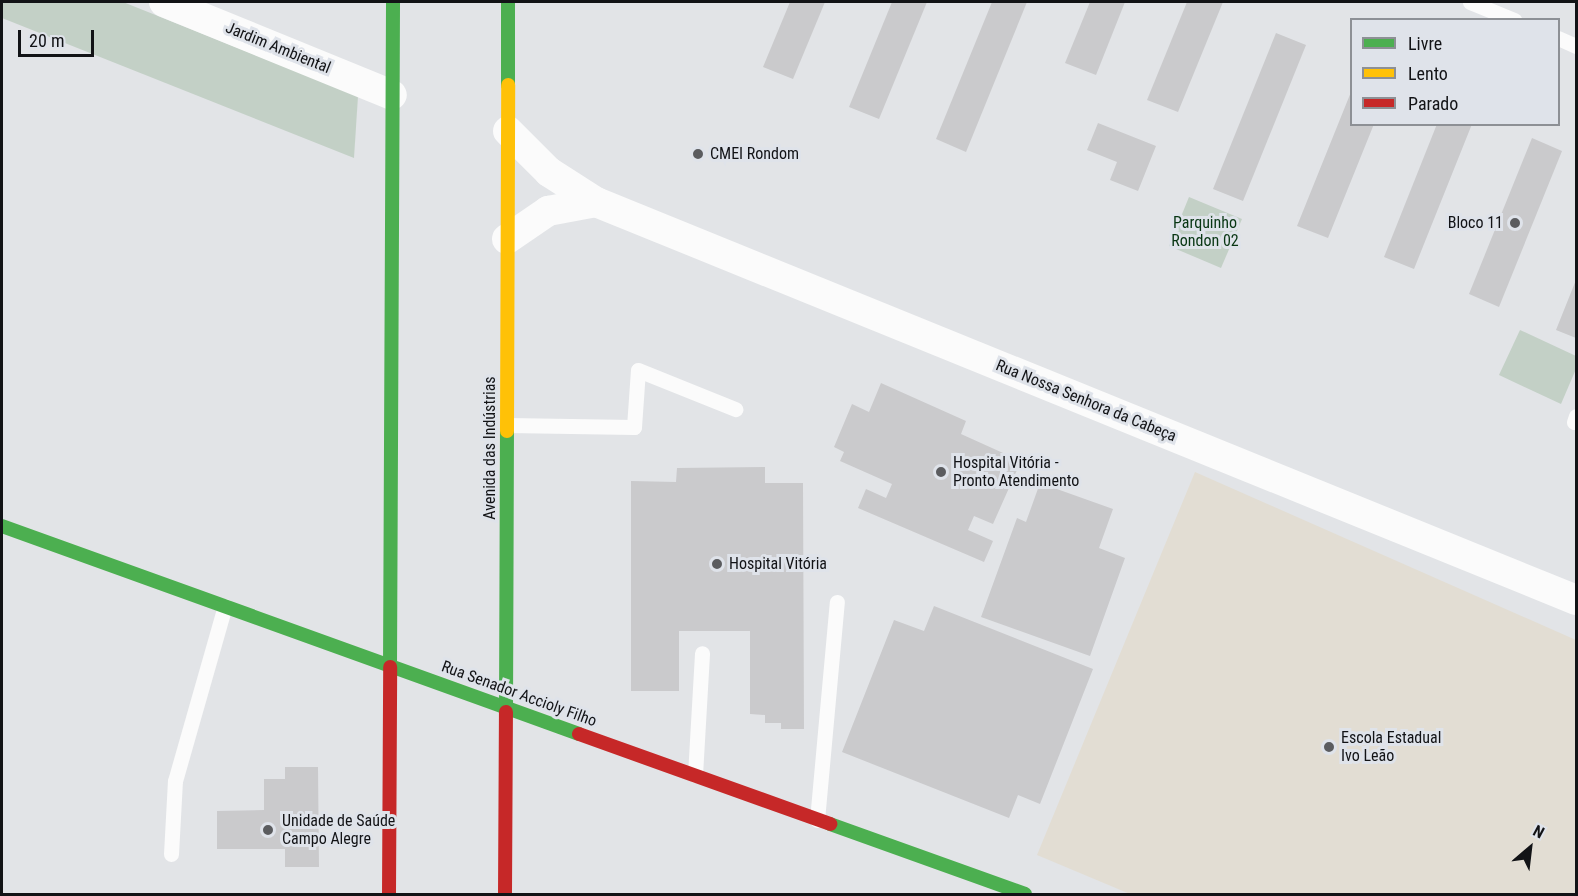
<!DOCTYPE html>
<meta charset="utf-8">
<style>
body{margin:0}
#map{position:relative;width:1578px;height:896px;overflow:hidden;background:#e2e4e7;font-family:"Roboto Condensed",sans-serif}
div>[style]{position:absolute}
.education>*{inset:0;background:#e2ddd3}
.green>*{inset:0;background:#c3d0c6}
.building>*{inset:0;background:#cacacc}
.lane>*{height:15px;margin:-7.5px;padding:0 7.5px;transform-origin:7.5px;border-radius:7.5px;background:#fbfbfb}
.street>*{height:30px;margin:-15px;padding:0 15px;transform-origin:15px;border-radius:15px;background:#fbfbfb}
.fast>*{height:14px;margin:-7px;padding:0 7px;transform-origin:7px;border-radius:7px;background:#4caf50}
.slow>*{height:14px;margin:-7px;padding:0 7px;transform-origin:7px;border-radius:7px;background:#ffc107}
.jam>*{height:14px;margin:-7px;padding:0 7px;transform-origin:7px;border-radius:7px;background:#c62828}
.dots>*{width:16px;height:16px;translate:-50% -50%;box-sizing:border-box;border:3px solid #dfe3ea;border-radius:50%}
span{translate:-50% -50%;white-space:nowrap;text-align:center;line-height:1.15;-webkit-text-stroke:6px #dfe3ea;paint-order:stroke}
.street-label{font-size:16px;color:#121316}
.poi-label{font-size:16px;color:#121316}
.left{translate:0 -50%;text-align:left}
.right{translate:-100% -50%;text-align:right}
.park-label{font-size:16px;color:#083613}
.frame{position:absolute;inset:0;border:3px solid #121316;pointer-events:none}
.legend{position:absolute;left:1350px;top:18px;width:210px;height:108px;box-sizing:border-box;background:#dfe3ea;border:2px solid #8d9095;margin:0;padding:8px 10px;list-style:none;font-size:18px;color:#121316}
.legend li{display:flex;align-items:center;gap:12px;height:30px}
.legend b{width:30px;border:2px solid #8d9095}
.north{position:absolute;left:1500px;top:818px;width:60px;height:60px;-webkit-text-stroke:4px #dfe3ea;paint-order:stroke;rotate:28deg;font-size:16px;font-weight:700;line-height:24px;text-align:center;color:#121316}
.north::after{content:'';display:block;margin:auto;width:21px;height:27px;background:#121316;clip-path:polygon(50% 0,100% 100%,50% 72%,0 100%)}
.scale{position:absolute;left:18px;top:30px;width:76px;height:27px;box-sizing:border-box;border:3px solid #121316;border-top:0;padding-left:8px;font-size:18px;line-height:21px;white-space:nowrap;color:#121316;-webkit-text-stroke:4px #dfe3ea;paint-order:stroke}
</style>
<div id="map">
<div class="education">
<div style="clip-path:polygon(1195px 472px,1576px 640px,1576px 894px,1130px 894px,1037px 855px)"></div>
</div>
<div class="green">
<div style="clip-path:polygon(2px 2px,123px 2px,358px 96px,354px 158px,2px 18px)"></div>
<div style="clip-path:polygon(1189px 197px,1242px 219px,1221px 268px,1169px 246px)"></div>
<div style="clip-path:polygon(1520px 330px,1576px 356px,1576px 369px,1561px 404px,1499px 375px)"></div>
</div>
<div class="building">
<div style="clip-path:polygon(790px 2px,825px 2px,793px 79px,763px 67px)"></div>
<div style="clip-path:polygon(892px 2px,927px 2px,879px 119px,849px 107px)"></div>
<div style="clip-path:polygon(992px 2px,1027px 2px,966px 152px,936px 139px)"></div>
<div style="clip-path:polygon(1090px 2px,1125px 2px,1096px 75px,1065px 63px)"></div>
<div style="clip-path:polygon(1187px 2px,1223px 2px,1178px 112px,1147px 100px)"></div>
<div style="clip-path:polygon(1276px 33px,1306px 45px,1243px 201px,1213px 189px)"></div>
<div style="clip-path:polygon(1351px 92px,1352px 124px,1374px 124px,1328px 238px,1297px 226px)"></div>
<div style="clip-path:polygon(1098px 123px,1156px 146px,1138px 191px,1110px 180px,1117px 162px,1087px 150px)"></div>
<div style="clip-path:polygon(1437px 124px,1472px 124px,1414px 269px,1384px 257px)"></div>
<div style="clip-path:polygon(1532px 138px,1562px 151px,1499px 307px,1469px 294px)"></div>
<div style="clip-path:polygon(1576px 280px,1576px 338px,1556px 330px)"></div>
<div style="clip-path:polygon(881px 383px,966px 421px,961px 434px,1021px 461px,993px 524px,974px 516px,968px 530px,993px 541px,984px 562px,858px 508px,866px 489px,886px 498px,892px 484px,840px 461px,844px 452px,834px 447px,852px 404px,869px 412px)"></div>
<div style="clip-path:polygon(765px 467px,765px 483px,803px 483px,804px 729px,781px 729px,781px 723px,765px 723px,765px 715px,750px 714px,750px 631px,679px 631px,679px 691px,631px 691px,631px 481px,676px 482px,677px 468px)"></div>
<div style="clip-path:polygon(1040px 483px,1113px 509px,1099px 548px,1125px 558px,1090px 656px,981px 617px,1017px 518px,1026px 522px)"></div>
<div style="clip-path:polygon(934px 606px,1093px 669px,1040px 804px,1018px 795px,1009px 818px,842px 752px,894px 620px,924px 631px)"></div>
<div style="clip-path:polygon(285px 767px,318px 767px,319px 867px,285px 867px,285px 849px,217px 849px,217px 811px,264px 810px,264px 779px,285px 779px)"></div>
</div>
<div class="lane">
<div style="left:1470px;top:2px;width:48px;rotate:22.2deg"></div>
<div style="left:1558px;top:38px;width:20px;rotate:24deg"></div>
<div style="left:1574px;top:422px;width:6px;rotate:-72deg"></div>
<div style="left:507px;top:425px;width:127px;rotate:0.9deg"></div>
<div style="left:634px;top:427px;width:57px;rotate:-86deg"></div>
<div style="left:638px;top:370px;width:105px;rotate:21.9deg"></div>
<div style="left:695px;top:775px;width:122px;rotate:-86.7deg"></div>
<div style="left:817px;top:820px;width:219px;rotate:-84.8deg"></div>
<div style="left:171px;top:854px;width:73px;rotate:-86.9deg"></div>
<div style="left:175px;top:781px;width:182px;rotate:-74.1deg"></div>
</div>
<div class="street">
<div style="left:164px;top:2px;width:246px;rotate:22.2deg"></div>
<div style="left:508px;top:131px;width:58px;rotate:45deg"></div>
<div style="left:549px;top:172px;width:56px;rotate:32.6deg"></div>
<div style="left:596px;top:202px;width:1058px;rotate:22.1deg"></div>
<div style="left:507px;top:239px;width:50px;rotate:-34.3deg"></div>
<div style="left:548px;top:211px;width:49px;rotate:-10.6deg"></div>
</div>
<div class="fast">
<div style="left:508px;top:85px;width:83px;rotate:-90deg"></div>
<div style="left:2px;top:526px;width:613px;rotate:19.82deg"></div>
<div style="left:390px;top:667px;width:665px;rotate:-89.74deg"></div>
<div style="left:506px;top:712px;width:281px;rotate:-89.8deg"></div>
<div style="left:830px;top:824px;width:207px;rotate:19.7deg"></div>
</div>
<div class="slow">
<div style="left:507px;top:431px;width:346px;rotate:-89.8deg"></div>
</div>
<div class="jam">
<div style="left:579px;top:734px;width:267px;rotate:19.7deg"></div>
<div style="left:389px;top:894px;width:227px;rotate:-89.7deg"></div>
<div style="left:505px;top:894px;width:182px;rotate:-89.7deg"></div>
</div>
<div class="dots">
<div style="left:698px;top:154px;background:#5b5c5f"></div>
<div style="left:1515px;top:223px;background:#5b5c5f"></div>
<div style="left:941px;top:472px;background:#5b5c5f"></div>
<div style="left:717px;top:564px;background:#5b5c5f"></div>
<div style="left:1329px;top:747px;background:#5b5c5f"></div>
<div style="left:268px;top:830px;background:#5b5c5f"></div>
</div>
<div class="street-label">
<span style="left:278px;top:48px;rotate:22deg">Jardim Ambiental</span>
<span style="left:1086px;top:401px;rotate:22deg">Rua Nossa Senhora da Cabeça</span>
<span style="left:490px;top:448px;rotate:-90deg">Avenida das Indústrias</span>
<span style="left:519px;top:694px;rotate:20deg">Rua Senador Accioly Filho</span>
</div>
<div class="poi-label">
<span class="left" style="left:710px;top:154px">CMEI Rondom</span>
<span class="right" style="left:1503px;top:223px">Bloco 11</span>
<span class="left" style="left:953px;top:472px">Hospital Vitória -<br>Pronto Atendimento</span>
<span class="left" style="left:729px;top:564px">Hospital Vitória</span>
<span class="left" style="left:1341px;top:747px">Escola Estadual<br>Ivo Leão</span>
<span class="left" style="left:282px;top:830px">Unidade de Saúde<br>Campo Alegre</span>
</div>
<div class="park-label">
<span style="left:1205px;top:232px">Parquinho<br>Rondon 02</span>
</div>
<div class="frame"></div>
<ul class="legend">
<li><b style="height:8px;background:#4caf50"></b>Livre</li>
<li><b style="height:8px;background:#ffc107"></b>Lento</li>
<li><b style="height:8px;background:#c62828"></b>Parado</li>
</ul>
<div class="north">N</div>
<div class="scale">20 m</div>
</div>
